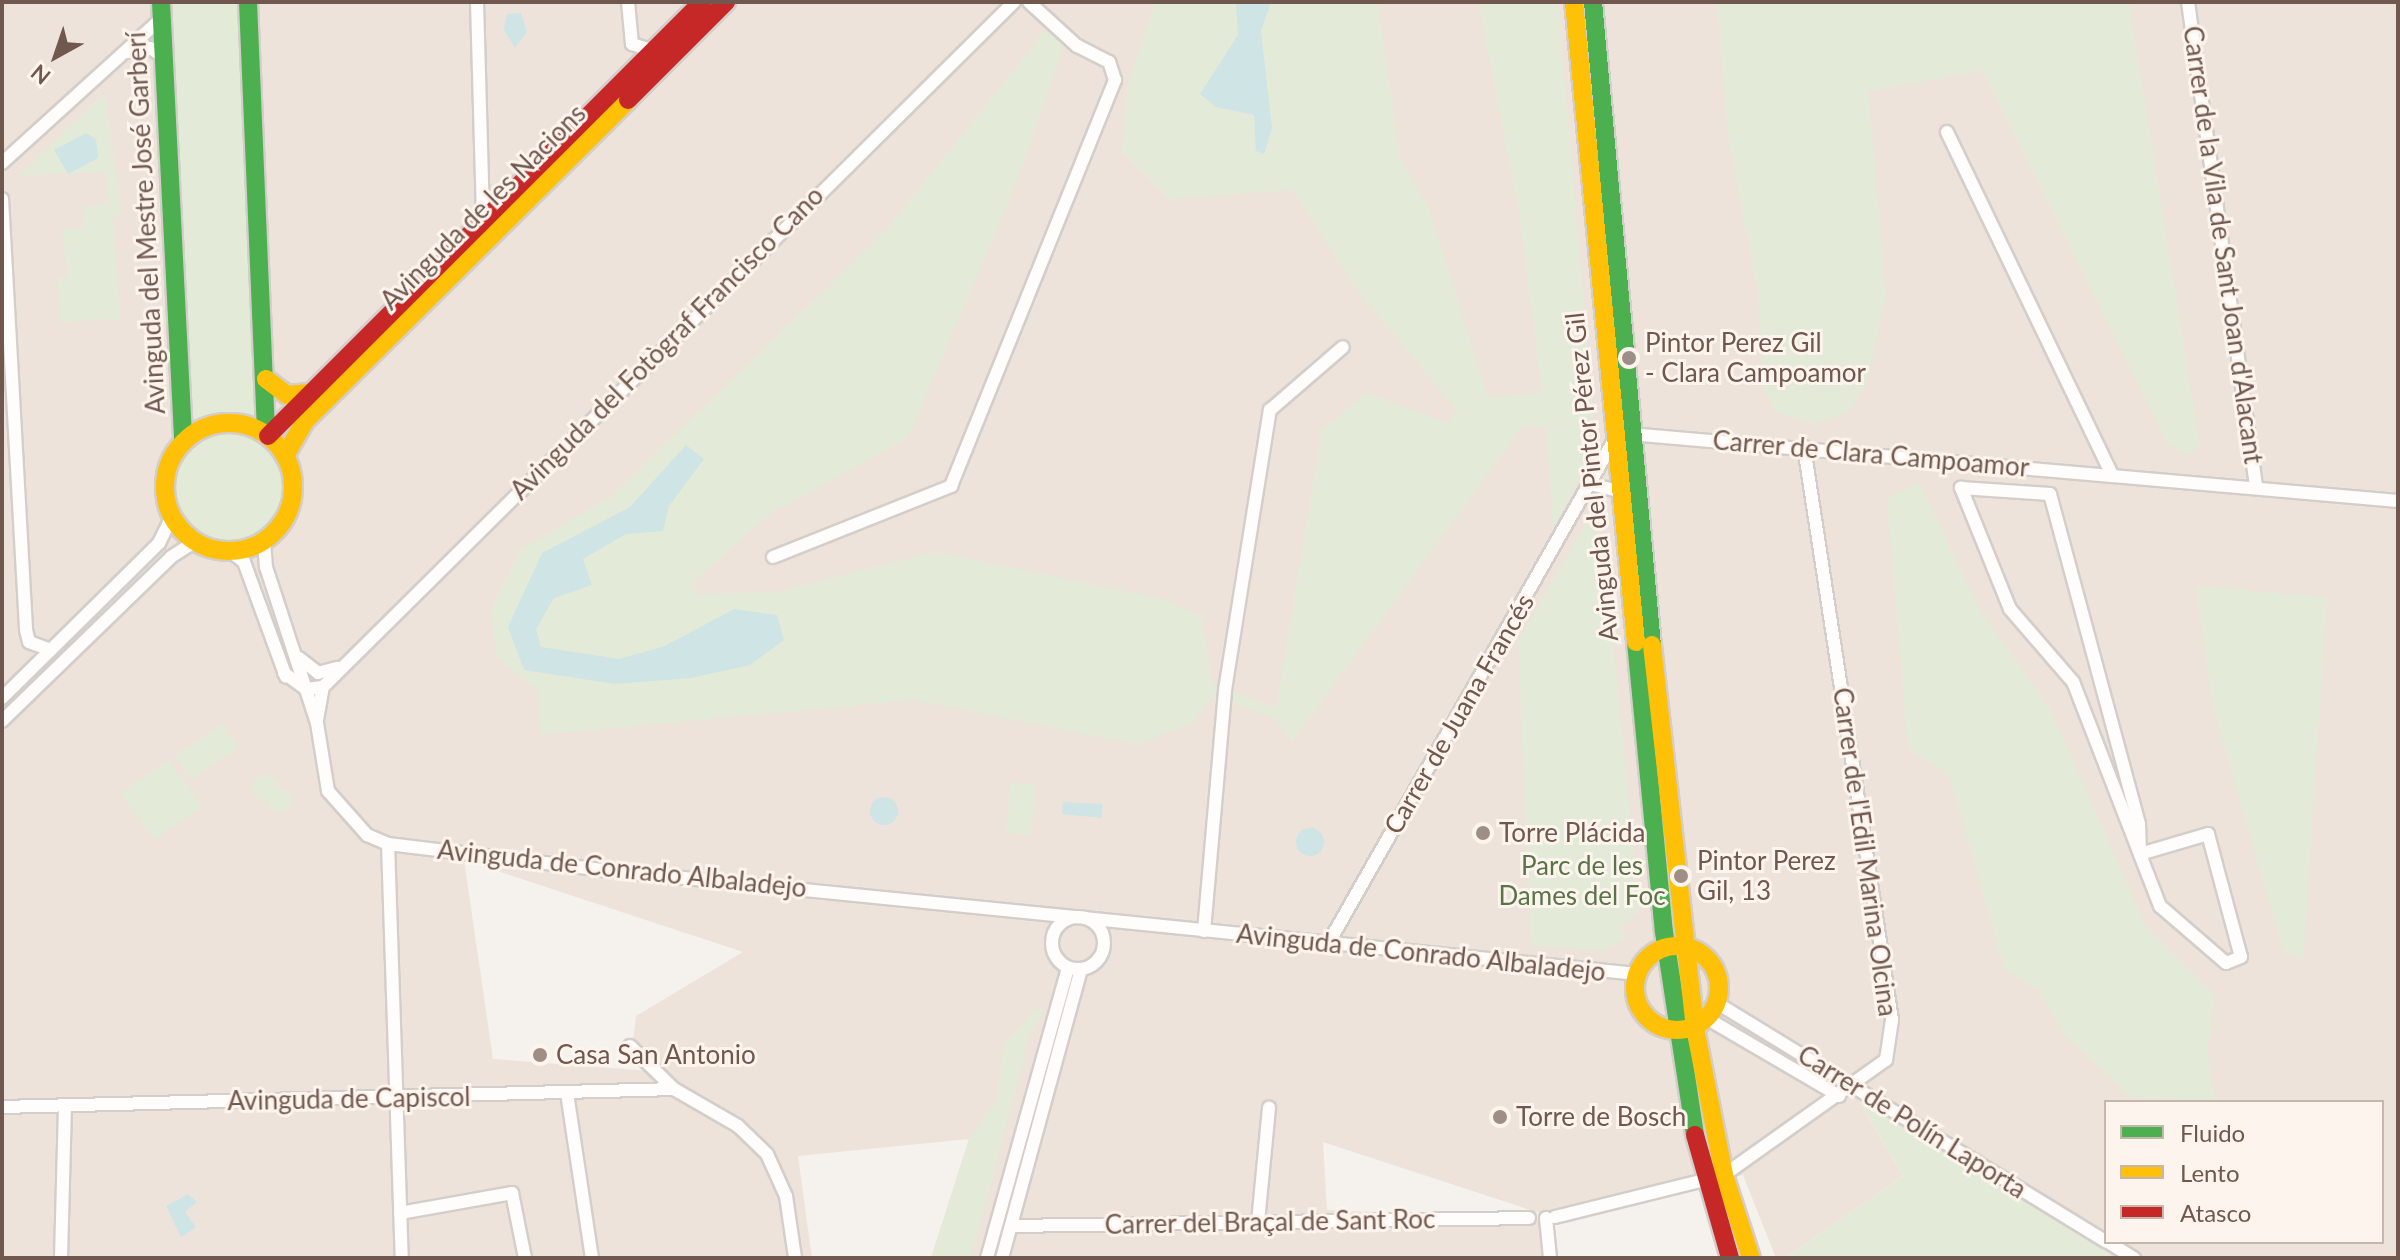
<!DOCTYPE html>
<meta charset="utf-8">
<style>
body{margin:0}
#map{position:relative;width:2400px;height:1260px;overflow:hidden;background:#f5f1ec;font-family:Lato,sans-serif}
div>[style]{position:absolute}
.residential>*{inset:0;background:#ede3da}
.green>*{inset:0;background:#e4ead8}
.round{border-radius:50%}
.water>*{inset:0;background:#cfe4e4}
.roads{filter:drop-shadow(2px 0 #d4ceca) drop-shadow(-2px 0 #d4ceca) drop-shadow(0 2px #d4ceca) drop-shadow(0 -2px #d4ceca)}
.street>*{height:12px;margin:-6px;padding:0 6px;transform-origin:6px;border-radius:6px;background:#fefdfc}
.street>.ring{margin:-6px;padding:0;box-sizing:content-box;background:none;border:12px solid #fefdfc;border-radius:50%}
.fast>*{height:18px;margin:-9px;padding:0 9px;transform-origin:9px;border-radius:9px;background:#4caf50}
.slow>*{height:18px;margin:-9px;padding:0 9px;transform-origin:9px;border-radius:9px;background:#ffc107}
.slow>.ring{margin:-9px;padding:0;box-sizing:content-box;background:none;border:18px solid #ffc107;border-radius:50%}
.jam>*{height:18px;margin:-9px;padding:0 9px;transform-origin:9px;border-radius:9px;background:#c62828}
.dots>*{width:22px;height:22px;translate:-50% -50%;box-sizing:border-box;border:4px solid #fdf5ed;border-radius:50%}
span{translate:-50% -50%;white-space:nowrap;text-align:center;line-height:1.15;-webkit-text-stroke:6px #fdf5ed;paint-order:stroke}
.street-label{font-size:26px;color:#70584f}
.poi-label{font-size:26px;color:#70584f}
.left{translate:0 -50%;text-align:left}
.park-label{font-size:26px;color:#5a7449}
.frame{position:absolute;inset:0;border:4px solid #70584f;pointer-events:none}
.legend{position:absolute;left:2104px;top:1100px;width:280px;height:144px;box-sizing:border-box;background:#fdf5ed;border:2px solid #c5b6ae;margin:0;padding:10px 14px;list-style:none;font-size:24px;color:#70584f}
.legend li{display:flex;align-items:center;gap:16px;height:40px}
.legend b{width:40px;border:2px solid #c5b6ae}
.north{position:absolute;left:16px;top:16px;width:80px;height:80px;-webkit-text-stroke:6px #fdf5ed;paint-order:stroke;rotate:220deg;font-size:22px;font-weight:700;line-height:32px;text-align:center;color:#70584f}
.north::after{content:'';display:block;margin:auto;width:28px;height:36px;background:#70584f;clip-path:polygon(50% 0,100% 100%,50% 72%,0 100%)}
</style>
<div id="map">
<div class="residential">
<div style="clip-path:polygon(evenodd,2px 2px,2398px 2px,2398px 1258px,2134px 1258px,2107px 1242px,2382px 1242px,2382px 1102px,2106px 1102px,2106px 1242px,1856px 1096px,1903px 1176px,1785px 1258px,1776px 1258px,1743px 1175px,1567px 1222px,1323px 1142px,1327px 1210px,1546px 1218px,1555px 1258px,931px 1258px,969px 1139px,798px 1156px,812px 1258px,2px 1258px,2px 2px,464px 860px,743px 952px,636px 1016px,633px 1041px,664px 1072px,493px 1059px,464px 860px)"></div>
</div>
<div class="green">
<div style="clip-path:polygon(169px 2px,241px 2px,259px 419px,233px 417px,190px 429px)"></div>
<div style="clip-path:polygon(1156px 2px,1378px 2px,1400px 159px,1428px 206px,1488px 398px,1542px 393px,1519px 212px,1478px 2px,1558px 2px,1596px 446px,1553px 530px,1546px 428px,1571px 425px,1522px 427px,1292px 742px,1275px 719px,1214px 696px,1190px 724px,1137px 745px,914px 700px,540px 735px,538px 691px,496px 656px,491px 609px,521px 549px,612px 496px,885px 231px,1048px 27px,1064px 44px,1018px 179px,908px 438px,768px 515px,692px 584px,697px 594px,779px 591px,934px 552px,1160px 598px,1201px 616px,1213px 685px,1276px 708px,1322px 430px,1366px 393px,1448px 423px,1457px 410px,1357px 290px,1292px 190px,1169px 199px,1122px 152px,1128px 81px)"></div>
<div style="clip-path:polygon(1717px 2px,2129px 2px,2200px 446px,2186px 455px,2167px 443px,1983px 71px,1868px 91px,1886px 295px,1866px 385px,1849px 412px,1815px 424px,1777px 413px,1763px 390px,1758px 295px,1728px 137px)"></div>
<div style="clip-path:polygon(105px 93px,122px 213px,113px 216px,120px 319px,60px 322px,58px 278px,68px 277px,62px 229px,83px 228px,84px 207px,108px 204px,106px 172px,18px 176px)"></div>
<div class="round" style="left:174px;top:434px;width:108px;height:108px"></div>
<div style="clip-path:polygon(1919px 482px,1981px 612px,2050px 708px,2146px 927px,2215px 996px,2207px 1052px,2215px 1102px,2130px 1097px,2064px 1034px,2038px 990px,2004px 968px,1949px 775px,1908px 749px,1887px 499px)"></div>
<div style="clip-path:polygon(1587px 522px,1601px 525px,1640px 910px,1620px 928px,1625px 938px,1603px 951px,1531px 945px,1518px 641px)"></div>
<div style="clip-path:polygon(2196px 586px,2327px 597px,2303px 960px,2283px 950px,2212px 703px)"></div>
<div style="clip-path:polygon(222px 724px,239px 747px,191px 780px,175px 756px)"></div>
<div style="clip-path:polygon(169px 760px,202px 807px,154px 840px,121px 793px)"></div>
<div class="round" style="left:252px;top:775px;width:26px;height:26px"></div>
<div style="clip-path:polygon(1011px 782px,1036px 784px,1031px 835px,1006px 833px)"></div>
<div class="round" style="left:267px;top:788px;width:24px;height:24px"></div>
<div style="clip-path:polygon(1038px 1008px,1044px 1010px,1029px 1038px,971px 1258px,931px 1258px,969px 1139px,995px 1103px,1005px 1042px)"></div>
<div style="clip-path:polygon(1855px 1094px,2122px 1258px,1785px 1258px,1903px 1176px)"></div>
</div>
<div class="water">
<div style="clip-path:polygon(1236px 2px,1271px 2px,1261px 31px,1272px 128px,1264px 154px,1256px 151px,1254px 115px,1216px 107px,1200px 94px,1238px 35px)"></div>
<div style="clip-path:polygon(521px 13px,527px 32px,515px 48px,504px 30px,507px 14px)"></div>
<div style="clip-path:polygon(86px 133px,96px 139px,98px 158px,68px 174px,54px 150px)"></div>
<div style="clip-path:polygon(686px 445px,704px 459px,669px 506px,663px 531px,626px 534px,583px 559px,592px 585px,554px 598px,536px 629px,541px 647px,619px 659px,665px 646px,734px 609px,777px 615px,784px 640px,750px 665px,691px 678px,615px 684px,524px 670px,508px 627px,542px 553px,630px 507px)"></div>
<div class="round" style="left:870px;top:797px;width:28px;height:28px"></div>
<div style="clip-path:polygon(1063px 802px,1103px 804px,1102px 818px,1062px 814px)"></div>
<div class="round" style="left:1296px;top:828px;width:28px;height:28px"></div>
<div style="clip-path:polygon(188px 1194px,197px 1202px,185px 1212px,196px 1227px,181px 1237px,166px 1206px)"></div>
</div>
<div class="roads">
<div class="street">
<div style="left:477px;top:2px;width:221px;rotate:88.4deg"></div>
<div style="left:628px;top:2px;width:42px;rotate:84.6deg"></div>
<div style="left:632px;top:44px;width:22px;rotate:18deg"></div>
<div style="left:2188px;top:2px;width:491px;rotate:82deg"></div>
<div style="left:127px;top:52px;width:23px;rotate:-10deg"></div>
<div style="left:150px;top:48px;width:17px;rotate:33deg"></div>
<div style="left:1947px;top:132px;width:381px;rotate:64.3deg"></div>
<div style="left:2px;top:163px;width:216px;rotate:-42.2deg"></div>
<div style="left:2px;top:199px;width:432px;rotate:86.8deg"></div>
<div style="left:26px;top:630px;width:12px;rotate:76deg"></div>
<div style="left:29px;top:642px;width:23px;rotate:20deg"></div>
<div style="left:1590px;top:484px;width:29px;rotate:14deg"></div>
<div style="left:1961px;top:488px;width:89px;rotate:3.9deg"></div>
<div style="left:2050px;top:494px;width:342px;rotate:74.9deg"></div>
<div style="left:2139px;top:824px;width:30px;rotate:88deg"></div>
<div style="left:2140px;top:854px;width:71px;rotate:-16.4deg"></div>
<div style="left:2208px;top:834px;width:127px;rotate:75deg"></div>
<div style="left:2241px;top:957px;width:16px;rotate:158deg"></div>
<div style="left:2226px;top:963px;width:87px;rotate:-139.2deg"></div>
<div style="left:2160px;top:906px;width:240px;rotate:-111.2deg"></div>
<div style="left:2073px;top:682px;width:96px;rotate:-130.8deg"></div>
<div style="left:2010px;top:609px;width:131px;rotate:-112deg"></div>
<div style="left:264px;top:540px;width:27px;rotate:86deg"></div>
<div style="left:266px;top:567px;width:164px;rotate:71.9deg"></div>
<div style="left:317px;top:723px;width:69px;rotate:80.8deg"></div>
<div style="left:328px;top:791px;width:59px;rotate:48.4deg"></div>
<div style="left:367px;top:835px;width:23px;rotate:23deg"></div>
<div style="left:388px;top:844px;width:218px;rotate:6.9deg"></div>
<div style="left:604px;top:870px;width:477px;rotate:5.7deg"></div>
<div style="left:230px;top:551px;width:18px;rotate:38deg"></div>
<div style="left:244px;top:562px;width:122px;rotate:69.9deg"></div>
<div style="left:773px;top:557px;width:192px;rotate:-21.7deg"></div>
<div style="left:951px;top:486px;width:438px;rotate:-68deg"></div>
<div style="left:1115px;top:80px;width:19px;rotate:-108deg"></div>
<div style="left:1109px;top:62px;width:36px;rotate:-153deg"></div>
<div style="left:1077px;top:46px;width:65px;rotate:-137.5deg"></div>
<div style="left:299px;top:658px;width:24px;rotate:38deg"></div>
<div style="left:318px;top:673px;width:20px;rotate:-15deg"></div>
<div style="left:284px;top:673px;width:27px;rotate:36deg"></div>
<div style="left:306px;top:689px;width:17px;rotate:-7deg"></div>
<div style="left:323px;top:687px;width:973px;rotate:-44.75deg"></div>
<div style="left:2px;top:698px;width:221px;rotate:-44.6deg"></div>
<div style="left:159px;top:543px;width:30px;rotate:-64deg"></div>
<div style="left:317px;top:720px;width:34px;rotate:-80deg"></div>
<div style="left:2px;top:721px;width:235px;rotate:-44.1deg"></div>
<div style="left:171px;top:557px;width:30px;rotate:-33deg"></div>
<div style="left:388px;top:844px;width:414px;rotate:88.1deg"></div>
<div class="ring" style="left:1052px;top:917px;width:40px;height:40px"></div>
<div style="left:1084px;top:918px;width:556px;rotate:5.78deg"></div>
<div style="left:1204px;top:931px;width:242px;rotate:-85deg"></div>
<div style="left:1225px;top:690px;width:284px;rotate:-80.9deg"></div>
<div style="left:1270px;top:410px;width:96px;rotate:-40.8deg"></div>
<div style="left:1328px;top:944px;width:577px;rotate:-60.42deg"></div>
<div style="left:1613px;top:442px;width:19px;rotate:-25deg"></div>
<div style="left:1630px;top:434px;width:771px;rotate:4.99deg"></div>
<div style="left:1717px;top:1003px;width:456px;rotate:31.5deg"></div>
<div style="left:1708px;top:1019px;width:152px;rotate:30.4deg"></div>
<div style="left:630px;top:1046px;width:62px;rotate:44.3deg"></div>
<div style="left:567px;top:1093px;width:167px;rotate:81.4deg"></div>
<div style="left:2px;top:1107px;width:672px;rotate:-1.53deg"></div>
<div style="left:674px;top:1089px;width:74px;rotate:30deg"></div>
<div style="left:738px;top:1126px;width:40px;rotate:44deg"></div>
<div style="left:767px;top:1154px;width:46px;rotate:65.7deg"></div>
<div style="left:786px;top:1196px;width:63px;rotate:81.7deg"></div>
<div style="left:1724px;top:1175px;width:199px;rotate:-35.4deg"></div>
<div style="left:1886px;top:1060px;width:40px;rotate:-81.5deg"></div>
<div style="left:1892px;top:1020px;width:580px;rotate:-98.73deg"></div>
<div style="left:400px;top:1213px;width:114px;rotate:-10.1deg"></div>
<div style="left:512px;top:1193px;width:66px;rotate:78.7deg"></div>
<div style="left:1555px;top:1217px;width:154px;rotate:-13.9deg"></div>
<div style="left:1546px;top:1218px;width:40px;rotate:84.3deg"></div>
<div style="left:1258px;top:1222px;width:115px;rotate:-84.5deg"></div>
<div style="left:1011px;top:1226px;width:518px;rotate:-0.88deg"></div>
<div style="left:2108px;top:1242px;width:31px;rotate:32deg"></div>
<div style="left:61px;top:1258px;width:153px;rotate:-88.5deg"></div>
<div style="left:987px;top:1258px;width:301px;rotate:-74.4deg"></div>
<div style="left:1002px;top:1258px;width:299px;rotate:-74.7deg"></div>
</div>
<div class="fast">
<div style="left:161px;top:2px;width:440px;rotate:87.1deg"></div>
<div style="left:248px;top:2px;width:433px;rotate:87.6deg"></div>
<div style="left:1593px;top:2px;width:646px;rotate:84.76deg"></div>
<div style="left:1636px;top:642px;width:291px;rotate:84.5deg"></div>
<div style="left:1664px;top:932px;width:205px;rotate:81.3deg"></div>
</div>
<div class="slow">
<div style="left:1574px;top:2px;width:643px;rotate:84.47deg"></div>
<div style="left:266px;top:379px;width:26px;rotate:37deg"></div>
<div style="left:287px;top:395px;width:25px;rotate:-5deg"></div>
<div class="ring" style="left:165px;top:423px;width:110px;height:110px"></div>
<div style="left:285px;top:456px;width:40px;rotate:-60.3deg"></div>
<div style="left:305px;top:421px;width:455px;rotate:-44.8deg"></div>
<div style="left:1652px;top:645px;width:385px;rotate:83.6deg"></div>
<div style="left:1695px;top:1028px;width:150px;rotate:78.8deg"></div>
<div style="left:1724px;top:1175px;width:87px;rotate:72deg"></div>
<div class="ring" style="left:1635px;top:946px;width:66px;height:66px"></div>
</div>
<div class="jam">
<div style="left:628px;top:100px;width:139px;rotate:-45deg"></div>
<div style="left:268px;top:436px;width:614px;rotate:-45deg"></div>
<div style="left:1695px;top:1135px;width:128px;rotate:74.1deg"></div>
</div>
</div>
<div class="dots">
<div style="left:1629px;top:358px;background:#9f8e86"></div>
<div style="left:1483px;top:833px;background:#9f8e86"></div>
<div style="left:1681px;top:876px;background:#9f8e86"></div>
<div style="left:540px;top:1055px;background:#9f8e86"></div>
<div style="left:1500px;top:1117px;background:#9f8e86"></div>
</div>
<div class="street-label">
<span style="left:483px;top:207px;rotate:-45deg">Avinguda de les Nacions</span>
<span style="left:146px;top:223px;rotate:-93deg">Avinguda del Mestre José Garberí</span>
<span style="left:2223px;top:245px;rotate:82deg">Carrer de la Vila de Sant Joan d'Alacant</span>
<span style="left:667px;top:343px;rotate:-45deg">Avinguda del Fotògraf Francisco Cano</span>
<span style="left:1871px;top:454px;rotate:5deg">Carrer de Clara Campoamor</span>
<span style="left:1592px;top:477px;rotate:-96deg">Avinguda del Pintor Pérez Gil</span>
<span style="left:1459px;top:714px;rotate:-60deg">Carrer de Juana Francés</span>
<span style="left:1865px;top:852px;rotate:82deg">Carrer de l'Edil Marina Olcina</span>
<span style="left:622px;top:869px;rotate:6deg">Avinguda de Conrado Albaladejo</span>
<span style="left:1421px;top:953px;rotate:6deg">Avinguda de Conrado Albaladejo</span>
<span style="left:349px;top:1099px;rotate:-1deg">Avinguda de Capiscol</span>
<span style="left:1912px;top:1122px;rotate:32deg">Carrer de Polín Laporta</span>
<span style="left:1270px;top:1222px;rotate:-1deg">Carrer del Braçal de Sant Roc</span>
</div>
<div class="poi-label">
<span class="left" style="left:1645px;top:358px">Pintor Perez Gil<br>- Clara Campoamor</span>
<span class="left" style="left:1499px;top:833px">Torre Plácida</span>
<span class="left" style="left:1697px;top:876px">Pintor Perez<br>Gil, 13</span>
<span class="left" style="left:556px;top:1055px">Casa San Antonio</span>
<span class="left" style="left:1516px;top:1117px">Torre de Bosch</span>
</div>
<div class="park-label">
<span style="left:1582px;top:881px">Parc de les<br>Dames del Foc</span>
</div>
<div class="frame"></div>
<ul class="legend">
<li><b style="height:10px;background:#4caf50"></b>Fluido</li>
<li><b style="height:10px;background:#ffc107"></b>Lento</li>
<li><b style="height:10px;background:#c62828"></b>Atasco</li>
</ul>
<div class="north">N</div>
</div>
